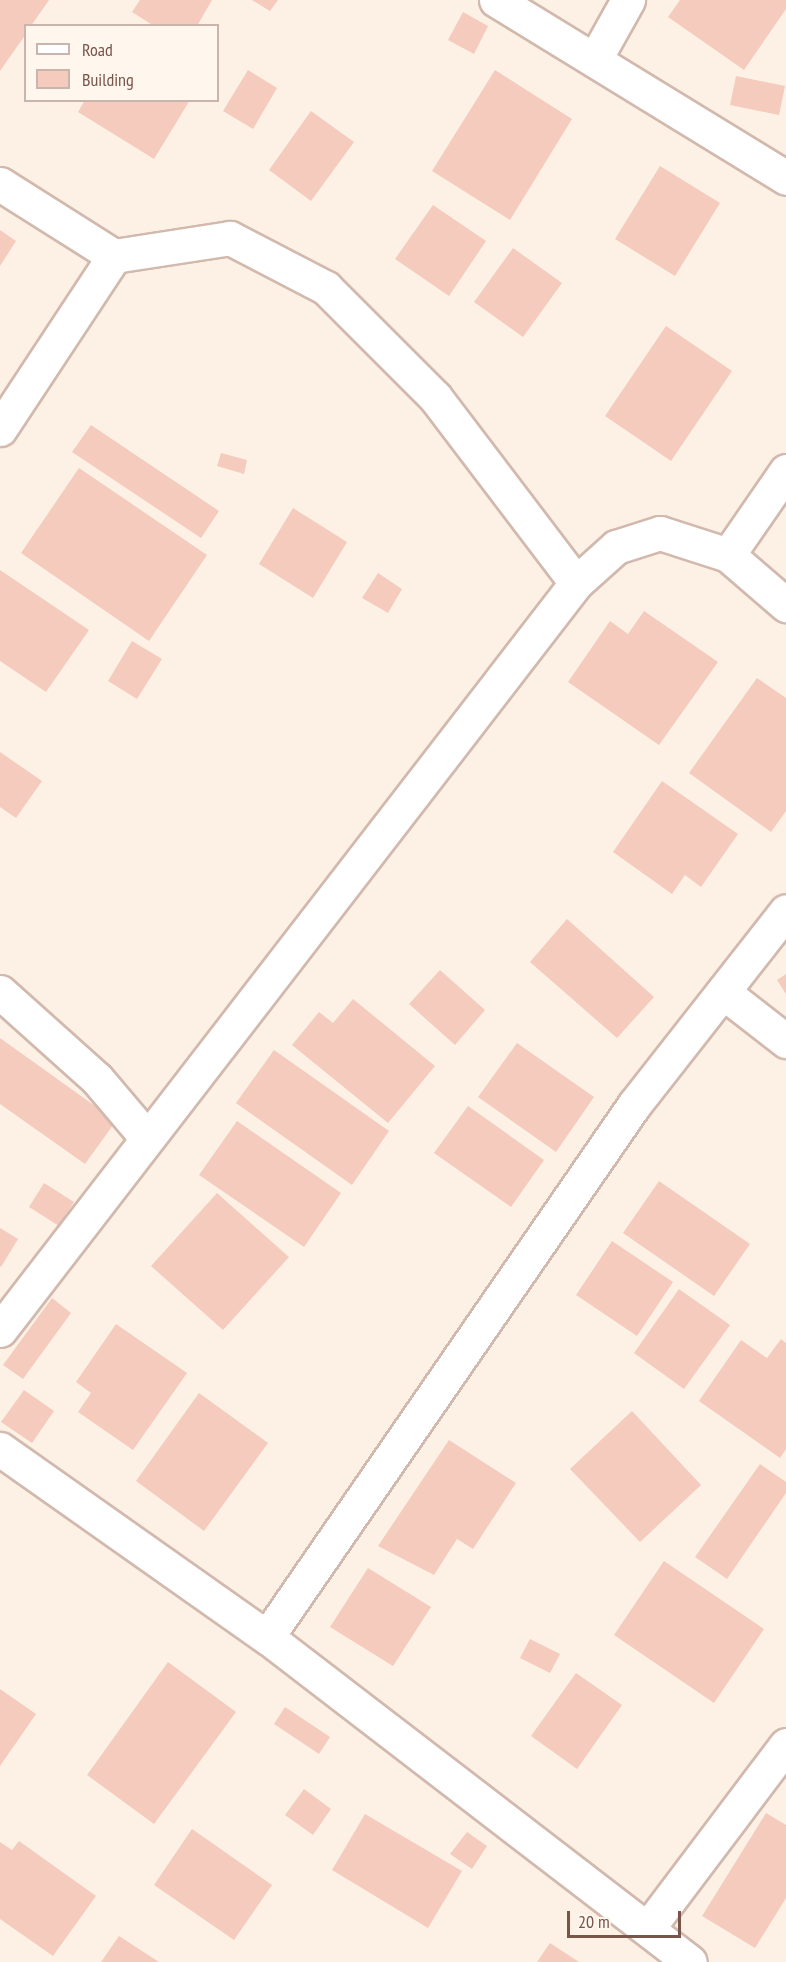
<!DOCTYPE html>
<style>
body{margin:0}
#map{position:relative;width:786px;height:1962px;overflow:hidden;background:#fdf1e6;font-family:"PT Sans Narrow",sans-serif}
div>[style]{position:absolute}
.building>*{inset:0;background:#f4cbbc}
.roads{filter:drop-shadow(2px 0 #d2b9ad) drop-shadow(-2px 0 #d2b9ad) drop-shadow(0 2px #d2b9ad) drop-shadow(0 -2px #d2b9ad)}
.minor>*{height:33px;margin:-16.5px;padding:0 16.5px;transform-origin:16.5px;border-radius:16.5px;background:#fff}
span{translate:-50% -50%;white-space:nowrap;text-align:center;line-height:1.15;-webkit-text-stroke:4.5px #fff6ed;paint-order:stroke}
.legend{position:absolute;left:24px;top:24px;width:195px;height:78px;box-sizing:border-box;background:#fff6ed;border:2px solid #c9b5ab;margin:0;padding:8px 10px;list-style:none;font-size:18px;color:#785449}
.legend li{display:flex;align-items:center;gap:12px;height:30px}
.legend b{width:30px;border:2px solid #c9b5ab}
.scale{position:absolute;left:567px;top:1911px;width:114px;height:27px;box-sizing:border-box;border:3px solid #785449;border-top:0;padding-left:8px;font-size:18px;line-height:21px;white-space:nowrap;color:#785449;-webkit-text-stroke:4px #fff6ed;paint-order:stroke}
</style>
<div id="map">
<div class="building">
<div style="clip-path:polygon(0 0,49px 0,31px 26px,26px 26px,26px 34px,0 71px)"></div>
<div style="clip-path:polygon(140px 0,212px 0,197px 26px,154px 26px,132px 12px)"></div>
<div style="clip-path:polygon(252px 0,278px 0,270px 11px)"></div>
<div style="clip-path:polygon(680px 0,786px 0,786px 9px,744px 70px,668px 17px)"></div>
<div style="clip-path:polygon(463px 12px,488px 26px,474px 54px,448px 40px)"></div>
<div style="clip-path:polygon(248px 70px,277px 88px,253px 129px,223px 111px)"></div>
<div style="clip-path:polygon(495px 70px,572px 119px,510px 220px,432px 171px)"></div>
<div style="clip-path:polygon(736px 76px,785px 86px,779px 115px,730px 105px)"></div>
<div style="clip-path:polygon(85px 100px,190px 100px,154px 159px,78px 112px)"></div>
<div style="clip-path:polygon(311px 111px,354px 142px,311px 201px,269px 170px)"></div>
<div style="clip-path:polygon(660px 166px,720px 203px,675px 276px,615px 239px)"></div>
<div style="clip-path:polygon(433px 205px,486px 241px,449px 296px,395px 259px)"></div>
<div style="clip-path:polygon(0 230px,16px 241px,0 266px)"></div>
<div style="clip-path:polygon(513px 248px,562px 283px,523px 337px,474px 302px)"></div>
<div style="clip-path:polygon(666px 326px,732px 371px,671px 461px,605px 416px)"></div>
<div style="clip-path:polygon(91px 425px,219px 511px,201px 538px,72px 452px)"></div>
<div style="clip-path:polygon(221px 453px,247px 460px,244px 474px,217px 466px)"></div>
<div style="clip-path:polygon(79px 468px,207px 555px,149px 641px,21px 553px)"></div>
<div style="clip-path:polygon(293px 508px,347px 542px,313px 598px,259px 564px)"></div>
<div style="clip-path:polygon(0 570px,89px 630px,46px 692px,0 661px)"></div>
<div style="clip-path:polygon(378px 573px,402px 589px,388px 613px,362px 598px)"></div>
<div style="clip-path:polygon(644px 611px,718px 662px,659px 745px,568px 682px,610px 621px,628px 634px)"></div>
<div style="clip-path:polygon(132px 641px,162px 659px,137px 699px,108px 681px)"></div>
<div style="clip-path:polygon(757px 678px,786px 698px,786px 811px,771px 832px,689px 773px)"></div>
<div style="clip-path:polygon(0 752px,42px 781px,16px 818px,0 807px)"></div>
<div style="clip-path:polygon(662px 781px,738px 834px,701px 887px,685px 875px,672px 894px,613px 852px)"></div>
<div style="clip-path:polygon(567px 919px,654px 997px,617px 1038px,530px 962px)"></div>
<div style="clip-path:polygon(440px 970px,485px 1010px,455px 1045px,409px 1004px)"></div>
<div style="clip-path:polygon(786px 974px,786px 994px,777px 980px)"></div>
<div style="clip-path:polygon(353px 999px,435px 1066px,388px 1123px,292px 1045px,319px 1012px,333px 1023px)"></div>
<div style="clip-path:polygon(0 1038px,116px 1121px,85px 1164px,0 1104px)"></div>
<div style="clip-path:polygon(517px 1043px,594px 1097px,556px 1152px,478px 1097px)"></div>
<div style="clip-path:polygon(274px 1050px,389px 1131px,352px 1185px,236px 1103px)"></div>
<div style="clip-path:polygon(468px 1106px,544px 1160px,511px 1207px,434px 1153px)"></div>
<div style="clip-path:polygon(237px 1121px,341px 1193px,304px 1247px,199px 1175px)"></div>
<div style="clip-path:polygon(659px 1181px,750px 1244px,714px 1296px,623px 1233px)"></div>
<div style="clip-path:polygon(44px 1183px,74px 1202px,59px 1226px,29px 1207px)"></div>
<div style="clip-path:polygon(217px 1193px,289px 1257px,223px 1330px,151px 1266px)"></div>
<div style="clip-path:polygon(0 1228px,18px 1239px,1px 1267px,0 1266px)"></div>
<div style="clip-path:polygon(612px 1241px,673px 1282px,637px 1336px,576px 1295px)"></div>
<div style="clip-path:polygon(679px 1289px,730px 1325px,684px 1389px,634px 1353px)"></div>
<div style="clip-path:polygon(52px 1298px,71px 1313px,23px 1379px,3px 1365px)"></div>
<div style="clip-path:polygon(116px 1324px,187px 1373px,133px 1450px,78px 1412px,91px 1393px,76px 1382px)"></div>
<div style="clip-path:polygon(781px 1339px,786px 1343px,786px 1449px,780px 1458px,699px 1401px,741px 1340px,767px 1358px)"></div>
<div style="clip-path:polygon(24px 1390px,54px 1411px,32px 1443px,1px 1422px)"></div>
<div style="clip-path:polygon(199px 1393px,268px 1443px,204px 1531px,136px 1481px)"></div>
<div style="clip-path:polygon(632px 1411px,701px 1485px,640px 1542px,570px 1469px)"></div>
<div style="clip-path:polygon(449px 1440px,516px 1483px,473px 1549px,457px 1539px,434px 1575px,378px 1546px)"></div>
<div style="clip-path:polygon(760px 1464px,786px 1482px,786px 1493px,727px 1579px,695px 1557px)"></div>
<div style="clip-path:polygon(664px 1561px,764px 1629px,714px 1703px,614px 1635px)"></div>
<div style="clip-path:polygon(368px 1568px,431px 1607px,393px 1666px,330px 1627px)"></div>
<div style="clip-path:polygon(530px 1639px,560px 1654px,550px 1673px,520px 1658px)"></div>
<div style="clip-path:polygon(168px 1662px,236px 1712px,154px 1824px,87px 1775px)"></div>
<div style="clip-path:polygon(576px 1673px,622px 1705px,577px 1769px,531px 1736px)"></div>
<div style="clip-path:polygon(0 1689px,36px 1714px,0 1766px)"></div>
<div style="clip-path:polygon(285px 1707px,330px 1737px,319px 1754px,274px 1724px)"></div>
<div style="clip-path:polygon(304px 1789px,331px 1809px,313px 1835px,285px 1815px)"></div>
<div style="clip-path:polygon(766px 1813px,786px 1825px,786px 1898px,755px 1948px,702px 1916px)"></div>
<div style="clip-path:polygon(365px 1814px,462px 1871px,428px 1928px,332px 1870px)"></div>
<div style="clip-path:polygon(192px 1829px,272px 1885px,234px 1940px,154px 1885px)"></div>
<div style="clip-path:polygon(467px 1832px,487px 1846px,472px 1869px,450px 1854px)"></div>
<div style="clip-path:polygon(19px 1841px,96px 1896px,53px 1956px,0 1919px,0 1842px,12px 1850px)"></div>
<div style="clip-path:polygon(119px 1936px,159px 1962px,101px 1962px)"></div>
<div style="clip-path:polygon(550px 1943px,579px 1962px,537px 1962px)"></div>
</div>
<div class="roads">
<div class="minor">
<div style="left:496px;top:0;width:340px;rotate:31.5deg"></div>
<div style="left:595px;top:59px;width:68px;rotate:-60.8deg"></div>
<div style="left:0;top:184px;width:135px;rotate:32.3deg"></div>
<div style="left:114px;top:256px;width:117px;rotate:-8.8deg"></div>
<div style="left:230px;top:238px;width:108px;rotate:27.5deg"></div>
<div style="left:326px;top:288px;width:154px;rotate:45deg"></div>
<div style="left:435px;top:397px;width:233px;rotate:52.8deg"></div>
<div style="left:576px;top:583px;width:54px;rotate:-42deg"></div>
<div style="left:616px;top:547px;width:46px;rotate:-17.7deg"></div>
<div style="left:660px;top:533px;width:71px;rotate:17.9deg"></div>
<div style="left:728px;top:555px;width:77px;rotate:40.8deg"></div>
<div style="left:0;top:429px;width:207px;rotate:-56.6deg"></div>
<div style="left:728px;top:555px;width:102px;rotate:-55.4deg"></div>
<div style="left:0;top:992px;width:130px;rotate:41.9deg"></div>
<div style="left:97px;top:1079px;width:77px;rotate:49.7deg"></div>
<div style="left:723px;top:992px;width:80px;rotate:37.9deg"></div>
<div style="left:0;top:1330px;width:943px;rotate:-52.36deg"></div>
<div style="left:0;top:1449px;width:327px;rotate:35.2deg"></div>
<div style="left:267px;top:1637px;width:533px;rotate:37.54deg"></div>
<div style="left:267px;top:1637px;width:646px;rotate:-55.4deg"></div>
<div style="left:634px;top:1105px;width:246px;rotate:-51.9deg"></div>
<div style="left:648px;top:1928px;width:229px;rotate:-53deg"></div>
</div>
</div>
<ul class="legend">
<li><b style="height:8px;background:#fff"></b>Road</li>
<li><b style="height:16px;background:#f4cbbc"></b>Building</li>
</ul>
<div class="scale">20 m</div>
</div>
